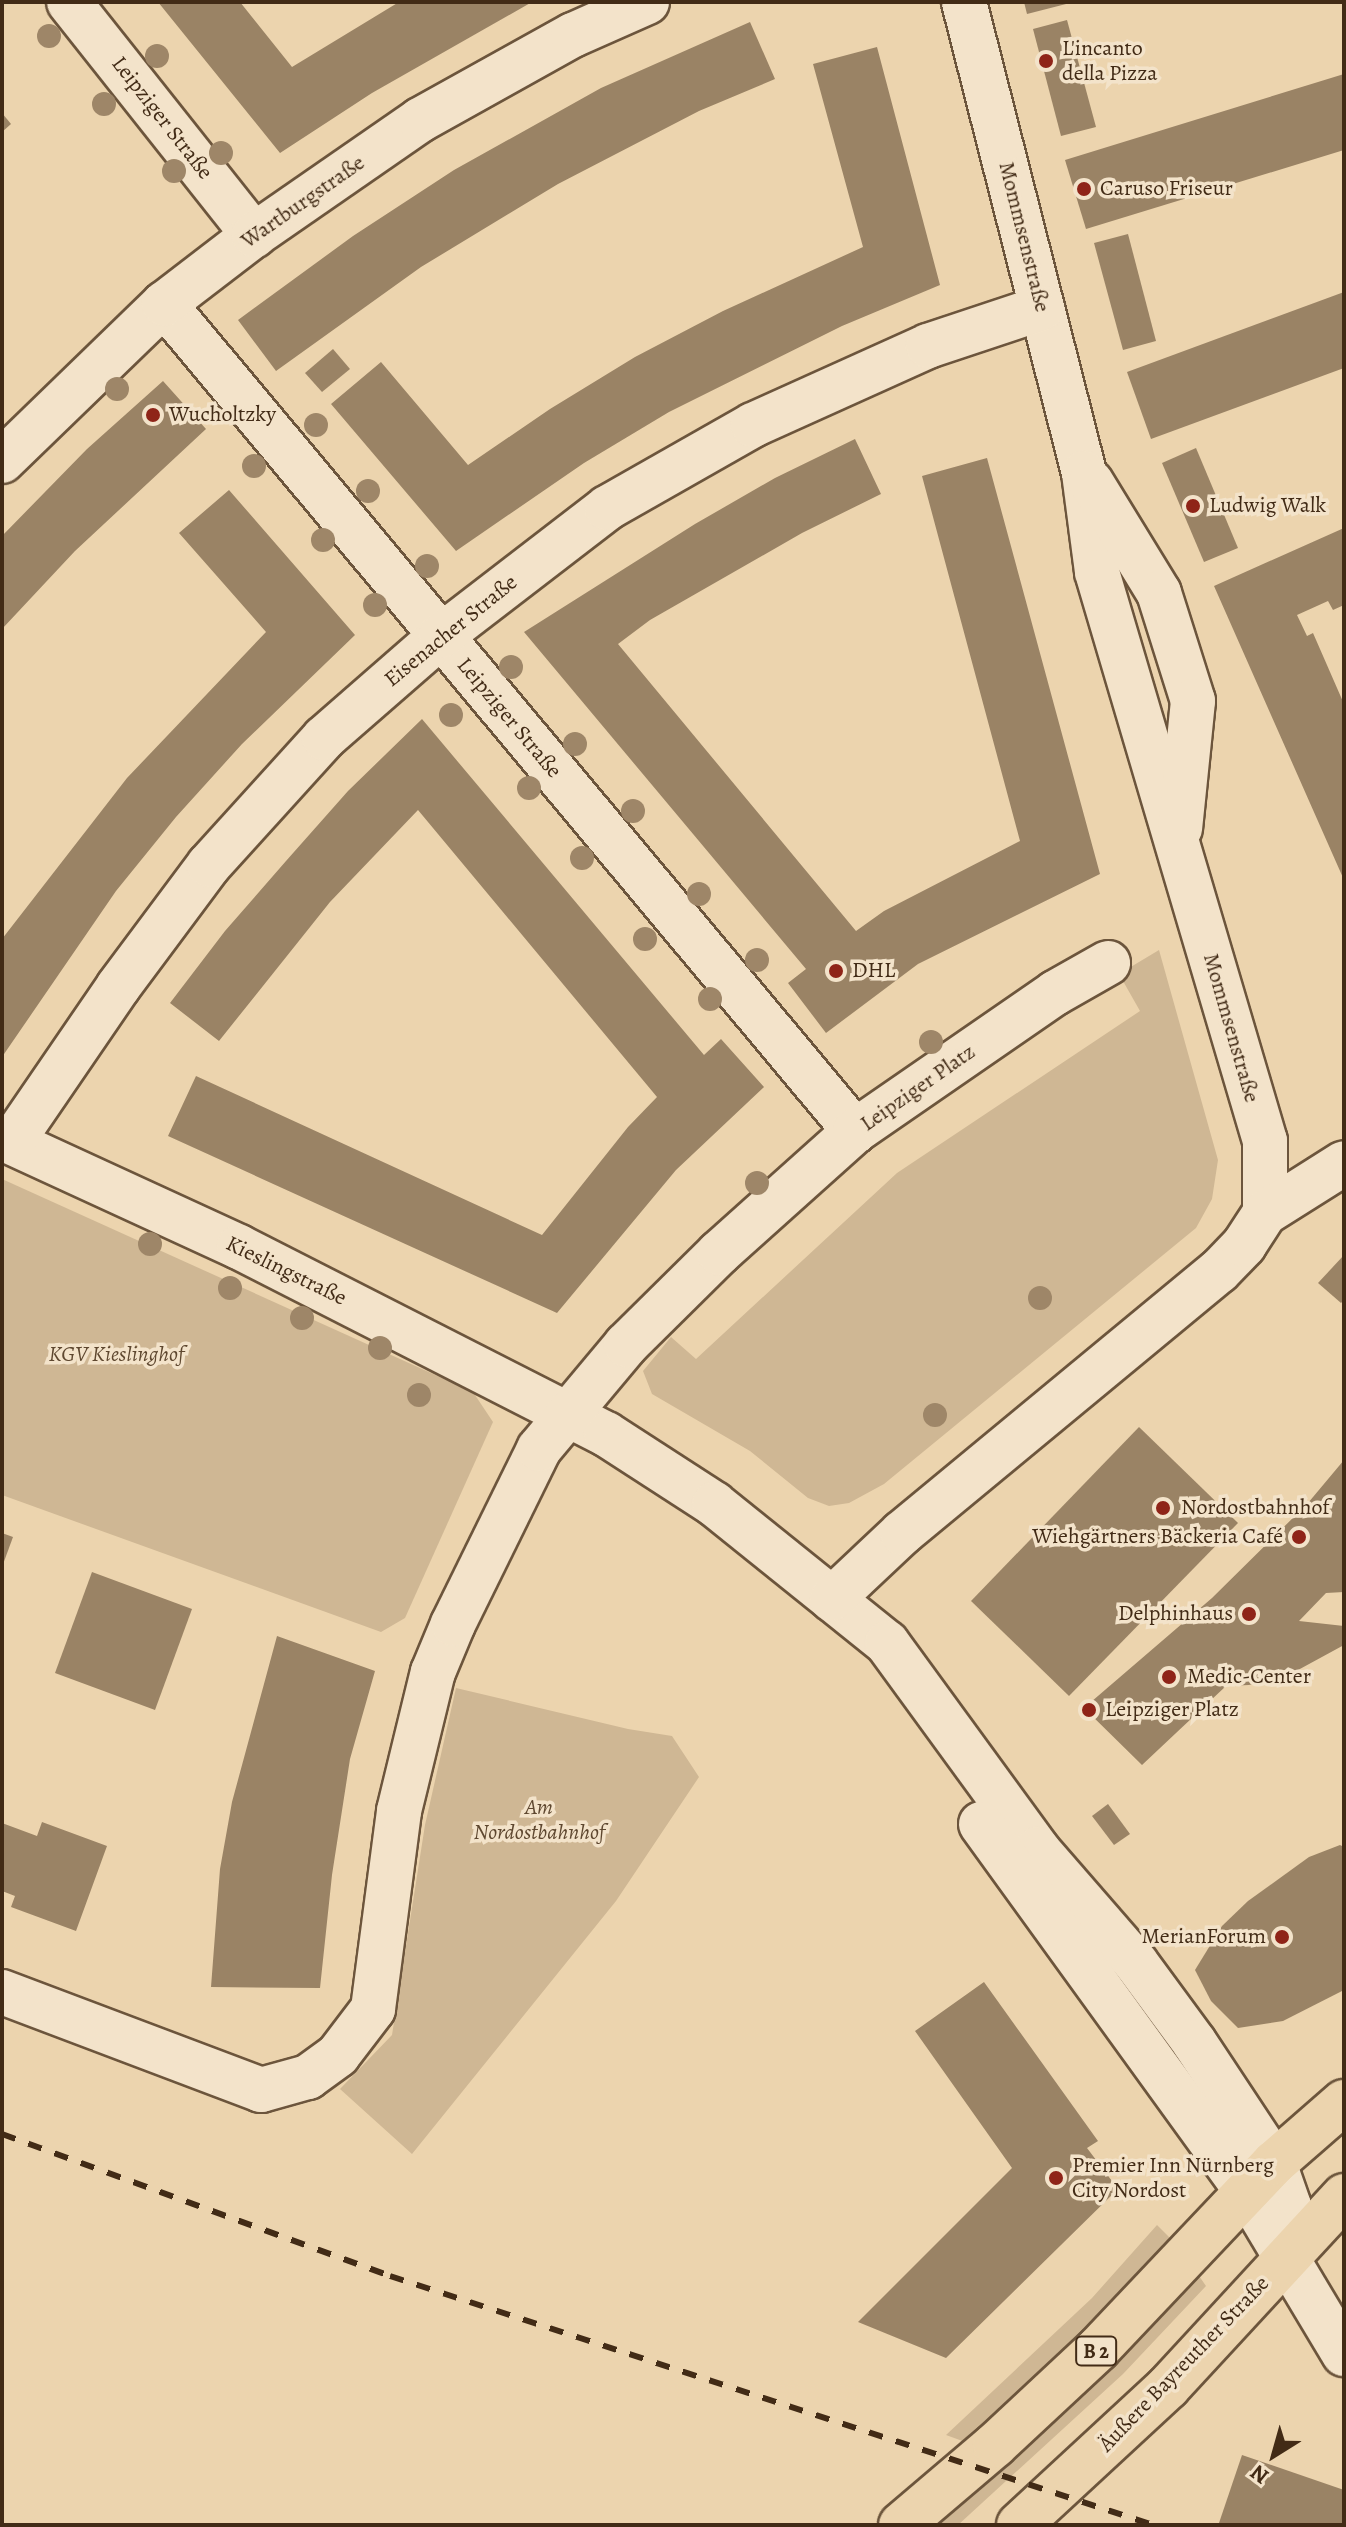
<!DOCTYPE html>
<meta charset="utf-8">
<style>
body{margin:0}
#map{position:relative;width:1346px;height:2527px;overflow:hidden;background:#ecd4ae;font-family:Alegreya,serif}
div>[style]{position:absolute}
.green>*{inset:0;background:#cfb794}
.building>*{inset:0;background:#9a8365}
.roads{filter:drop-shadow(2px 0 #6c553c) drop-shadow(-2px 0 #6c553c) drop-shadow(0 2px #6c553c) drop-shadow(0 -2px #6c553c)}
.minor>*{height:44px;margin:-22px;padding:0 22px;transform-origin:22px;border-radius:22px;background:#f3e3ca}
.major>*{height:44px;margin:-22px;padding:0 22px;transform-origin:22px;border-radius:22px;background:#ecd4ae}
.rail>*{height:6px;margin-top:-3px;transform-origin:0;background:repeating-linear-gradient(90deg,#422b16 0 14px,transparent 0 28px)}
.trees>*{width:24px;height:24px;margin:-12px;border-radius:50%;background:#9e8668}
.dots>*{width:22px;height:22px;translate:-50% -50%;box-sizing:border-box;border:4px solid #f3e3ca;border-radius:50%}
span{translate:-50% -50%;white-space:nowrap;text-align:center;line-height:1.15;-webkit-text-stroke:7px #f3e3ca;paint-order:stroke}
.shield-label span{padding:2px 6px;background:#f3e3ca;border:2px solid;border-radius:6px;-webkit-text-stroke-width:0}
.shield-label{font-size:20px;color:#422b16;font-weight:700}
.poi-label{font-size:22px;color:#422b16}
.left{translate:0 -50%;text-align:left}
.right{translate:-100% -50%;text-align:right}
.street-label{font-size:22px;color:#422b16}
.park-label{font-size:22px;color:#5e472f;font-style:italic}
.frame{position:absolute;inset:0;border:4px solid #422b16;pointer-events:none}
.north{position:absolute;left:1234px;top:2415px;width:80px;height:80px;-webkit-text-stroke:6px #f3e3ca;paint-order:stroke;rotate:217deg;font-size:22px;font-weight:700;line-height:32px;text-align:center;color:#422b16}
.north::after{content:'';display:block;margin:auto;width:28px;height:36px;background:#422b16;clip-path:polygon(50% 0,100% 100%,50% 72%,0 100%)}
</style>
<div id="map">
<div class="green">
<div style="clip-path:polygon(1159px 950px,1218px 1160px,1212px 1199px,1196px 1228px,884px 1484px,849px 1503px,829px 1506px,808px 1498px,750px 1451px,652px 1394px,643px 1371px,671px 1337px,696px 1359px,897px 1173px,1140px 1011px,1119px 974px)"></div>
<div style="clip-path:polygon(2px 1179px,473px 1392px,493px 1422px,405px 1618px,381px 1632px,2px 1495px)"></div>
<div style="clip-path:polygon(456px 1688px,628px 1729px,672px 1736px,699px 1777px,616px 1901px,412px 2154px,340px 2089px,392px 2035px,425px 1825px)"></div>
<div style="clip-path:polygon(1157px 2225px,1175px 2243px,1153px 2270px,968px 2443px,946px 2435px,1092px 2298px)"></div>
<div style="clip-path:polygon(1197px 2273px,1206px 2286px,1123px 2374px,958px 2525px,939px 2525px,1073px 2405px)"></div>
</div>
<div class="building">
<div style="clip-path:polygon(158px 2px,240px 2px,292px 67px,399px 2px,532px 2px,372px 93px,280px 153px)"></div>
<div style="clip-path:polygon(1024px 2px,1069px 2px,1070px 3px,1027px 14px)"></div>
<div style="clip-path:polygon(1067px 20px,1096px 127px,1061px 136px,1033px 29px)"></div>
<div style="clip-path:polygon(750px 22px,775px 79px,699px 111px,558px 184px,421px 267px,276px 371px,238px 320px,353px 236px,454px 170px,601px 88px)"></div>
<div style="clip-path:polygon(877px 47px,940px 285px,842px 326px,669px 412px,584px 463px,456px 551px,331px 404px,381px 362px,468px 465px,550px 409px,635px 357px,723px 311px,863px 247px,813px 64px)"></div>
<div style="clip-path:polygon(1344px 74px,1344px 150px,1086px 229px,1065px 160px)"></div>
<div style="clip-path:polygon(2px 113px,11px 124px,2px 132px)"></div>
<div style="clip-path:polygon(1128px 234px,1156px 341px,1123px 350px,1094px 243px)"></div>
<div style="clip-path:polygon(1344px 292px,1344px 368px,1151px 439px,1127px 372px)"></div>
<div style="clip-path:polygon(333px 349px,350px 369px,322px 392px,305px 373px)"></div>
<div style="clip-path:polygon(163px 381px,206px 429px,75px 551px,2px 629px,2px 536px,87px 449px)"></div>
<div style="clip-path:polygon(855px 439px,881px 494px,802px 533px,650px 620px,618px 644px,856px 931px,884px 911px,1020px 841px,922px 476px,987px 458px,1100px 874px,918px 964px,826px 1033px,788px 983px,806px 969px,524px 632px,695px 524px,775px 478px)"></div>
<div style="clip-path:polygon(1196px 448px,1238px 548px,1204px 562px,1162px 463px)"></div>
<div style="clip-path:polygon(229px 490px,355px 635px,242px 744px,176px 817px,116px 891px,2px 1057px,2px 939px,127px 778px,266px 632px,179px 533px)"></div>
<div style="clip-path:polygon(1344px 528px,1344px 605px,1333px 610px,1328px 601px,1297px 615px,1307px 636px,1313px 633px,1344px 704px,1344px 880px,1214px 586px)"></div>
<div style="clip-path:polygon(422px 719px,704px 1055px,721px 1039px,764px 1087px,676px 1170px,557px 1313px,168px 1136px,196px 1076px,542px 1235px,628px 1127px,657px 1097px,418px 810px,330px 902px,219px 1041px,170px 1003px,225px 931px,286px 861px,348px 791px)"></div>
<div style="clip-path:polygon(1344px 1255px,1344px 1300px,1341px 1303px,1318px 1283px)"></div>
<div style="clip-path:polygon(1139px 1427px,1238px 1523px,1069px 1696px,971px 1601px)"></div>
<div style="clip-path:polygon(1344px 1460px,1344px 1592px,1326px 1593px,1299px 1621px,1344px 1626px,1344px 1645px,1287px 1676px,1249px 1685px,1226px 1686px,1142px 1765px,1084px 1708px,1212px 1598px,1308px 1503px)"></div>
<div style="clip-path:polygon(2px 1533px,13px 1537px,2px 1567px)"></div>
<div style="clip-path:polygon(92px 1572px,192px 1609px,155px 1710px,55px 1673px)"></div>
<div style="clip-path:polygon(277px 1636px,375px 1671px,350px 1759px,332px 1875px,320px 1988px,211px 1987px,220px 1869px,232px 1802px)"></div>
<div style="clip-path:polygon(1108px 1804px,1130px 1834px,1114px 1845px,1092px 1816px)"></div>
<div style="clip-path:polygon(42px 1822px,107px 1846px,76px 1931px,11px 1907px,15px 1896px,2px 1891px,2px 1823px,37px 1836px)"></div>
<div style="clip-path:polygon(1340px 1845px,1344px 1847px,1344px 1990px,1283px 2021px,1238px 2028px,1211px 2001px,1195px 1970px,1222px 1926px,1248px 1901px,1309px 1857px)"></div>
<div style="clip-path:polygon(984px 1982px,1098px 2141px,1087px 2148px,1118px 2189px,946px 2358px,858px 2322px,1012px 2168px,915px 2031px)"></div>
<div style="clip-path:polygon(1242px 2455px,1344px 2490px,1344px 2525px,1219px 2523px)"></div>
</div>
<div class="roads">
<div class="minor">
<div style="left:69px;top:2px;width:298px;rotate:51.6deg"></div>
<div style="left:964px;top:2px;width:486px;rotate:75.7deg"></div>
<div style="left:1084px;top:473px;width:100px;rotate:82.5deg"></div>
<div style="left:1097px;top:572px;width:593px;rotate:73.55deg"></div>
<div style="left:1265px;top:1141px;width:72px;rotate:90deg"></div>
<div style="left:164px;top:304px;width:1078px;rotate:50.12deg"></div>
<div style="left:2px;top:461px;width:226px;rotate:-44.1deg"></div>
<div style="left:164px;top:304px;width:113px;rotate:-37.5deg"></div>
<div style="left:254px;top:235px;width:202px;rotate:-34.7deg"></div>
<div style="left:420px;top:120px;width:175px;rotate:-29.1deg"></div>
<div style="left:573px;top:35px;width:81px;rotate:-24deg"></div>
<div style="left:1091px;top:482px;width:130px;rotate:58.5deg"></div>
<div style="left:1159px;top:593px;width:113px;rotate:72.5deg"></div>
<div style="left:1193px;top:701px;width:128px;rotate:95.8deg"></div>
<div style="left:2px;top:1138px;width:261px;rotate:24.7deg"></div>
<div style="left:239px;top:1247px;width:412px;rotate:27deg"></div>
<div style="left:606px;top:1434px;width:129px;rotate:32.9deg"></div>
<div style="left:714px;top:1504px;width:222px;rotate:38.8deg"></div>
<div style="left:887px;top:1643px;width:255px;rotate:53.9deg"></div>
<div style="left:1037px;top:1849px;width:151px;rotate:49deg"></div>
<div style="left:1136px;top:1963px;width:98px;rotate:53.7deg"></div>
<div style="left:1194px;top:2042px;width:145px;rotate:56.5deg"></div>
<div style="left:1274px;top:2163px;width:46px;rotate:70.8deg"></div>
<div style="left:1289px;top:2206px;width:49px;rotate:92.3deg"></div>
<div style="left:12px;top:1142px;width:188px;rotate:-55.6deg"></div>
<div style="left:118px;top:987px;width:152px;rotate:-53.3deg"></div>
<div style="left:209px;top:865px;width:171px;rotate:-47.8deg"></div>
<div style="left:324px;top:738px;width:155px;rotate:-41.1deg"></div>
<div style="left:441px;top:636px;width:210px;rotate:-37.6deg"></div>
<div style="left:607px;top:508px;width:168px;rotate:-29.6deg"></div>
<div style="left:753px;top:425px;width:192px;rotate:-24.3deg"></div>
<div style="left:928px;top:346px;width:120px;rotate:-18.4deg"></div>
<div style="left:832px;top:1599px;width:96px;rotate:-43.3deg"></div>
<div style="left:902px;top:1533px;width:411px;rotate:-39.6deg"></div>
<div style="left:1219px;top:1271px;width:36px;rotate:-46deg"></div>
<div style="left:1244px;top:1245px;width:38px;rotate:-57deg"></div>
<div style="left:1265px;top:1213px;width:93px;rotate:-32.3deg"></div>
<div style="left:981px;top:1824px;width:454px;rotate:54.1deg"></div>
<div style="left:1247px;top:2192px;width:189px;rotate:59.1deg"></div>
<div style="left:2px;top:1992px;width:277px;rotate:20.7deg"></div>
<div style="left:261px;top:2090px;width:49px;rotate:-15.5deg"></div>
<div style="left:308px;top:2077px;width:37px;rotate:-36deg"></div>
<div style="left:338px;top:2055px;width:58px;rotate:-52.7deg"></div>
<div style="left:373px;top:2009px;width:200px;rotate:-82.5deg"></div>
<div style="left:399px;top:1811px;width:143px;rotate:-76.3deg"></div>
<div style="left:433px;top:1672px;width:52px;rotate:-67.4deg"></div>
<div style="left:453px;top:1624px;width:195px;rotate:-63.8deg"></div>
<div style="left:539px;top:1449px;width:136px;rotate:-50.1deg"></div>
<div style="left:626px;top:1345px;width:131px;rotate:-44.7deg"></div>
<div style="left:719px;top:1253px;width:183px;rotate:-41.9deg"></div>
<div style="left:855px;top:1131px;width:243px;rotate:-34.6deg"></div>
<div style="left:1055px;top:993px;width:61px;rotate:-29.5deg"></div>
</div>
<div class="major">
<div style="left:901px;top:2525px;width:123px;rotate:-40.4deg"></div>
<div style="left:995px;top:2445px;width:141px;rotate:-43deg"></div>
<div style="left:1098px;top:2349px;width:256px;rotate:-46.6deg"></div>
<div style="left:1274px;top:2163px;width:93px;rotate:-41.1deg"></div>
<div style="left:1019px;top:2525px;width:203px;rotate:-42.8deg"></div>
<div style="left:1168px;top:2387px;width:260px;rotate:-47.3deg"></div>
</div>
</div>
<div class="rail">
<div style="left:2px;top:2134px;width:413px;rotate:20.1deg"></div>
<div style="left:390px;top:2276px;width:803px;rotate:18.07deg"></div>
</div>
<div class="trees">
<div style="left:49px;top:36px"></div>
<div style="left:157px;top:56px"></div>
<div style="left:104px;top:104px"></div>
<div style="left:221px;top:153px"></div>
<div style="left:174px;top:171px"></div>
<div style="left:117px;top:389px"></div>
<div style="left:316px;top:425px"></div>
<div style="left:254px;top:466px"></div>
<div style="left:368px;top:491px"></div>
<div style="left:323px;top:540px"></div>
<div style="left:427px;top:566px"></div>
<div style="left:375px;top:605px"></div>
<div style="left:511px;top:667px"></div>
<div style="left:451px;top:715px"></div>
<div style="left:575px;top:744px"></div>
<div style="left:529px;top:788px"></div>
<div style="left:633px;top:811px"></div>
<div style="left:582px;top:858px"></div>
<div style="left:699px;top:894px"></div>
<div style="left:645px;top:939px"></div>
<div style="left:757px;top:960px"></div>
<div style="left:710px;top:999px"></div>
<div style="left:931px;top:1042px"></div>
<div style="left:757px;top:1183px"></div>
<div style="left:150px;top:1244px"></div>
<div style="left:230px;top:1288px"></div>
<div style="left:1040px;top:1298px"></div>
<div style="left:302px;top:1318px"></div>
<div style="left:380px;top:1348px"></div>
<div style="left:419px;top:1395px"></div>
<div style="left:935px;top:1415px"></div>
</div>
<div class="dots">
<div style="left:1046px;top:61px;background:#8f2418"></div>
<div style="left:1084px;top:189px;background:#8f2418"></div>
<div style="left:153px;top:415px;background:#8f2418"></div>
<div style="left:1193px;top:506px;background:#8f2418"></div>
<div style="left:836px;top:971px;background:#8f2418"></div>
<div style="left:1163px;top:1508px;background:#8f2418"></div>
<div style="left:1299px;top:1537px;background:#8f2418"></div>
<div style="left:1249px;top:1614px;background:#8f2418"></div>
<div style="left:1169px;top:1677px;background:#8f2418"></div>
<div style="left:1089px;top:1710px;background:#8f2418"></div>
<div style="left:1282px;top:1937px;background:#8f2418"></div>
<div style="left:1056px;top:2178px;background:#8f2418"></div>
</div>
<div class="shield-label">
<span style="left:1096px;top:2351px">B 2</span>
</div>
<div class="poi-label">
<span class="left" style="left:1062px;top:61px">L'incanto<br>della Pizza</span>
<span class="left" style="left:1100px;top:189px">Caruso Friseur</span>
<span class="left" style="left:169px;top:415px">Wucholtzky</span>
<span class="left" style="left:1209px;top:506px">Ludwig Walk</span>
<span class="left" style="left:852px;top:971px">DHL</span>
<span class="left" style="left:1181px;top:1508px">Nordostbahnhof</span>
<span class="right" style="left:1283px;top:1537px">Wiehgärtners Bäckeria Café</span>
<span class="right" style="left:1233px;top:1614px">Delphinhaus</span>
<span class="left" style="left:1187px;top:1677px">Medic-Center</span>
<span class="left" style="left:1105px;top:1710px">Leipziger Platz</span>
<span class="right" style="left:1266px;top:1937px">MerianForum</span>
<span class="left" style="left:1072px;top:2178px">Premier Inn Nürnberg<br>City Nordost</span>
</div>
<div class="street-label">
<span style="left:162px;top:118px;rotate:52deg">Leipziger Straße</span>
<span style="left:303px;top:202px;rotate:-35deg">Wartburgstraße</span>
<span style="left:1024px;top:237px;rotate:76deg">Mommsenstraße</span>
<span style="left:451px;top:631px;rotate:-39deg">Eisenacher Straße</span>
<span style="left:509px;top:718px;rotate:50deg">Leipziger Straße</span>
<span style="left:1231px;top:1028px;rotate:74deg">Mommsenstraße</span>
<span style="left:918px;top:1088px;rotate:-35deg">Leipziger Platz</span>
<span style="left:286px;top:1271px;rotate:26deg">Kieslingstraße</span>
<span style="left:1184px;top:2364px;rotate:-46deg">Äußere Bayreuther Straße</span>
</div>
<div class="park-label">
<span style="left:116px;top:1355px">KGV Kieslinghof</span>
<span style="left:539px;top:1820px">Am<br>Nordostbahnhof</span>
</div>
<div class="frame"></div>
<div class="north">N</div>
</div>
